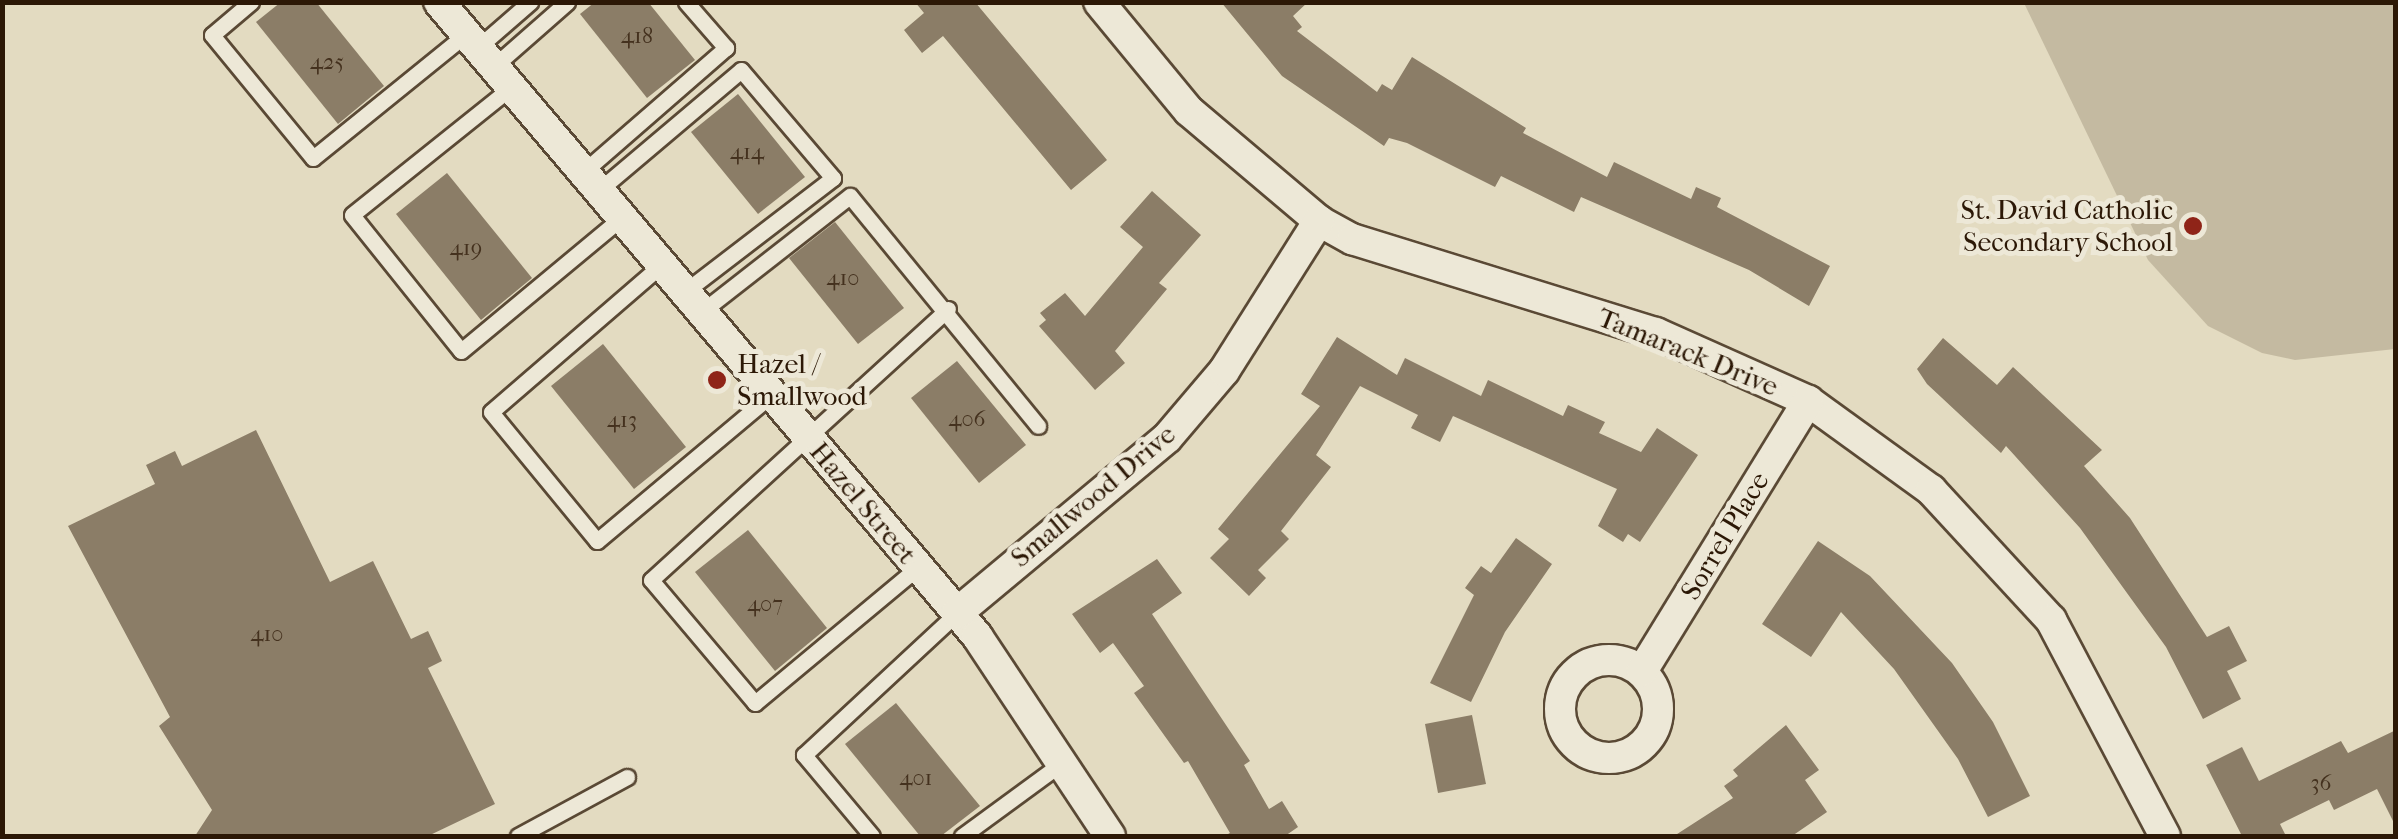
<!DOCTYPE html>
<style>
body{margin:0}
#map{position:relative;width:2398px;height:839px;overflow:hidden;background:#e3dbc1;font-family:"IM FELL French Canon",serif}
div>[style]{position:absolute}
.green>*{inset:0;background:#c4baa1}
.building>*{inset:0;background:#8b7d67}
.roads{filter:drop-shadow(2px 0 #5a4935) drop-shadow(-2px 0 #5a4935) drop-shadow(0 2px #5a4935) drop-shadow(0 -2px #5a4935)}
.service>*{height:15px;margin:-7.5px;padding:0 7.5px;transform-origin:7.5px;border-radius:7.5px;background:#ede8d7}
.minor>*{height:30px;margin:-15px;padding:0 15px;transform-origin:15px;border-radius:15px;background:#ede8d7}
.minor>.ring{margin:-15px;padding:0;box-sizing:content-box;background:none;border:30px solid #ede8d7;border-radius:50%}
.dots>*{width:28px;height:28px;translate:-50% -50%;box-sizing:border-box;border:5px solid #ede8d7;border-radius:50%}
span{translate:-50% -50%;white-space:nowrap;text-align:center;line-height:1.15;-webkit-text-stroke:10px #ede8d7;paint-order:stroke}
.number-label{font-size:22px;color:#44311e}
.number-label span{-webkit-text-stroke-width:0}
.poi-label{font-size:28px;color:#2c1806}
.right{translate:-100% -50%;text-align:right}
.left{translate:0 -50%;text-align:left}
.street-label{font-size:28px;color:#2c1806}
.frame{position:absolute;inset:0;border:5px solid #2c1806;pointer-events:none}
</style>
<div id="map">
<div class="green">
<div style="clip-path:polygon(2024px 3px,2395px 3px,2395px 349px,2295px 360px,2262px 353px,2208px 326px,2148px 260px)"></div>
</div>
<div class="building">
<div style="clip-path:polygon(281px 2px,316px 2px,384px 86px,338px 124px,256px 22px)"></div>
<div style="clip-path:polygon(595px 2px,648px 2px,695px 60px,647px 98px,580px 14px)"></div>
<div style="clip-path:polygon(915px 2px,975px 2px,1107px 160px,1071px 190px,943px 36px,922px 53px,904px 30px,924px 13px)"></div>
<div style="clip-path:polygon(1221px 2px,1308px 2px,1293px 16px,1302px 27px,1297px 31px,1377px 92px,1382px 84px,1392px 90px,1412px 57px,1526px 128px,1523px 133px,1607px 177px,1614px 162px,1691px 199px,1696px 187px,1721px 198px,1717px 207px,1830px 266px,1809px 306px,1749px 270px,1581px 197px,1574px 212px,1501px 176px,1495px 187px,1407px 143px,1389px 138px,1384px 146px,1282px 76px)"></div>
<div style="clip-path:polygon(738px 94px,805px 177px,758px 214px,691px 132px)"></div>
<div style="clip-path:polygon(447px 173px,532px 278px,481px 320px,396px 214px)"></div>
<div style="clip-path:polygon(1152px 191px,1201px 235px,1159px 283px,1167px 289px,1115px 351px,1125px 363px,1095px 390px,1039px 326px,1046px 320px,1040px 313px,1065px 293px,1085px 316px,1143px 247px,1120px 227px)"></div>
<div style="clip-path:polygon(835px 222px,904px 308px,858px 344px,789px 258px)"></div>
<div style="clip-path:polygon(1337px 337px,1397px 375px,1405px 358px,1481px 396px,1488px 380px,1563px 416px,1568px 405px,1605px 422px,1599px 433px,1641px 452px,1657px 428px,1698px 455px,1640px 542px,1628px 534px,1623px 542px,1598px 526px,1617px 489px,1453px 416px,1440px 442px,1411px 428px,1418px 415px,1360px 386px,1316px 455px,1331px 467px,1281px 531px,1289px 539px,1258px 570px,1266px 578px,1249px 596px,1210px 558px,1229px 539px,1218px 529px,1320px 406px,1301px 394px)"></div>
<div style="clip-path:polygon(1943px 338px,1997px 385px,2013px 367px,2102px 450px,2084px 466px,2130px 518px,2207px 637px,2229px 626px,2247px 661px,2227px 671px,2241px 699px,2203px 719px,2166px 647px,2080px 528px,2006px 446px,2001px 453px,1927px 384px,1917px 369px)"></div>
<div style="clip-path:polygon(603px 344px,686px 447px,634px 489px,551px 386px)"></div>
<div style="clip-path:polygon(957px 361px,1026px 445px,979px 483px,911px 398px)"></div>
<div style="clip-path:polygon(256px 430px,330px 582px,373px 561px,411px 639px,428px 631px,442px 661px,428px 668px,495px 804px,428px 836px,195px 836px,212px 810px,159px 726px,170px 717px,68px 526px,155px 484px,146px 465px,175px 451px,182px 466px)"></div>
<div style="clip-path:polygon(748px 530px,827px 628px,775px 671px,695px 572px)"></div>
<div style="clip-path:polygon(1516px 538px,1552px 564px,1505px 632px,1471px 702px,1430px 683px,1474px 595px,1465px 588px,1481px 566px,1491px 573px)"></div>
<div style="clip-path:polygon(1818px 541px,1870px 576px,1952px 663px,1993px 722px,2030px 796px,1988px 817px,1958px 759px,1894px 669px,1841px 612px,1811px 657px,1762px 624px)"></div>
<div style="clip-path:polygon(1157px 559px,1182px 593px,1152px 614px,1250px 761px,1244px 765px,1269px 809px,1282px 801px,1298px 827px,1285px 836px,1224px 836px,1230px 833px,1188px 761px,1184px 763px,1134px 693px,1144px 686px,1113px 643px,1100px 653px,1072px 614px)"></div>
<div style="clip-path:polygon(896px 703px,980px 806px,941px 836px,920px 836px,845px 744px)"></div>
<div style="clip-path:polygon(1472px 715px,1486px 784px,1438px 793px,1425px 724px)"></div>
<div style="clip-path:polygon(1786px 725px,1819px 770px,1805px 780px,1827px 812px,1792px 836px,1674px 836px,1733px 798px,1724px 786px,1738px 776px,1733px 770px)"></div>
<div style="clip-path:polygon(2396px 730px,2396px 827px,2377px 789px,2334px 810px,2329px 800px,2280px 824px,2286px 836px,2242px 836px,2206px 765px,2242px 747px,2259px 781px,2341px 741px,2348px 753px)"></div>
</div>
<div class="roads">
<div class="service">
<div style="left:251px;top:2px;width:51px;rotate:139.8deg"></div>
<div style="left:212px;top:35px;width:159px;rotate:50.6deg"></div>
<div style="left:313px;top:158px;width:196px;rotate:-39deg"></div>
<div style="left:476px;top:49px;width:72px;rotate:-41deg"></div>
<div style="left:492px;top:68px;width:100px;rotate:-41.3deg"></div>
<div style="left:509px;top:89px;width:201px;rotate:141.3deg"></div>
<div style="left:352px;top:215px;width:174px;rotate:51.3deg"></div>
<div style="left:461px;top:351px;width:208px;rotate:-39.7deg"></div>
<div style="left:582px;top:173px;width:191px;rotate:-41deg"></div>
<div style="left:726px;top:48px;width:61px;rotate:-131deg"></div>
<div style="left:598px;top:191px;width:187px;rotate:-40.2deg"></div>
<div style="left:741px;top:70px;width:142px;rotate:49.6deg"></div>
<div style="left:833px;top:178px;width:189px;rotate:142.5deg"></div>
<div style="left:660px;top:266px;width:223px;rotate:139.2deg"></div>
<div style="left:491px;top:412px;width:167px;rotate:50.6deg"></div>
<div style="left:597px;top:541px;width:226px;rotate:-40deg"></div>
<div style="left:700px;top:313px;width:190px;rotate:-38deg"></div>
<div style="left:850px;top:196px;width:297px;rotate:50.7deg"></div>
<div style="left:917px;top:568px;width:211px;rotate:140.2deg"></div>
<div style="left:755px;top:703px;width:161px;rotate:-130.2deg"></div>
<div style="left:651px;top:580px;width:402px;rotate:-42.4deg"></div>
<div style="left:518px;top:836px;width:124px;rotate:-28.4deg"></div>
<div style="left:872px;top:836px;width:106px;rotate:-130deg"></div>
<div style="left:804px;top:755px;width:209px;rotate:-42.9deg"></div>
<div style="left:962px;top:836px;width:125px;rotate:-36.2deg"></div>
</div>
<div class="minor">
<div style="left:439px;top:2px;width:832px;rotate:49.68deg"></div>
<div style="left:977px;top:636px;width:240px;rotate:56.4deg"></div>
<div style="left:1099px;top:2px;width:141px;rotate:50.5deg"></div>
<div style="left:1189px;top:111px;width:170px;rotate:40.2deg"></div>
<div style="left:1319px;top:221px;width:38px;rotate:29deg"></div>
<div style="left:1352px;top:239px;width:318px;rotate:17.2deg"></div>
<div style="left:1656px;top:333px;width:167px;rotate:24.1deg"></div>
<div style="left:1808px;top:401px;width:152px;rotate:35.9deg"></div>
<div style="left:1931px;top:490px;width:177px;rotate:47.3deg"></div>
<div style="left:2051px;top:620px;width:244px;rotate:62.2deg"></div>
<div style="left:957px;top:613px;width:273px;rotate:-39.8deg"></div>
<div style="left:1167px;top:438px;width:88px;rotate:-49.6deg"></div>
<div style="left:1224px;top:371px;width:178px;rotate:-57.7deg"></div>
<div class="ring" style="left:1560px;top:660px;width:68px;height:68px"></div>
<div style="left:1642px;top:671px;width:317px;rotate:-58.4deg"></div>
</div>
</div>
<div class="dots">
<div style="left:2193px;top:226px;background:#8f2418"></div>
<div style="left:717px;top:380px;background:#8f2418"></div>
</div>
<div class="number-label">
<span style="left:637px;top:37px">418</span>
<span style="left:327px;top:63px">425</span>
<span style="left:747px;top:153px">414</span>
<span style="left:466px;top:249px">419</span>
<span style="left:843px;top:279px">410</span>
<span style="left:967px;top:420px">406</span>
<span style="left:622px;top:421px">413</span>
<span style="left:765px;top:605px">407</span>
<span style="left:267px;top:635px">410</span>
<span style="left:916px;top:779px">401</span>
<span style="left:2321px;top:784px">36</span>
</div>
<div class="poi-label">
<span class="right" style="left:2173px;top:226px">St. David Catholic<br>Secondary School</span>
<span class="left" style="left:737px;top:380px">Hazel /<br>Smallwood</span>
</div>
<div class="street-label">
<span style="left:1688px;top:352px;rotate:22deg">Tamarack Drive</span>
<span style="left:1093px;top:496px;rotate:-40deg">Smallwood Drive</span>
<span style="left:863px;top:503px;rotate:50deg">Hazel Street</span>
<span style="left:1725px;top:536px;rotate:-59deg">Sorrel Place</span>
</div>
<div class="frame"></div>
</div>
